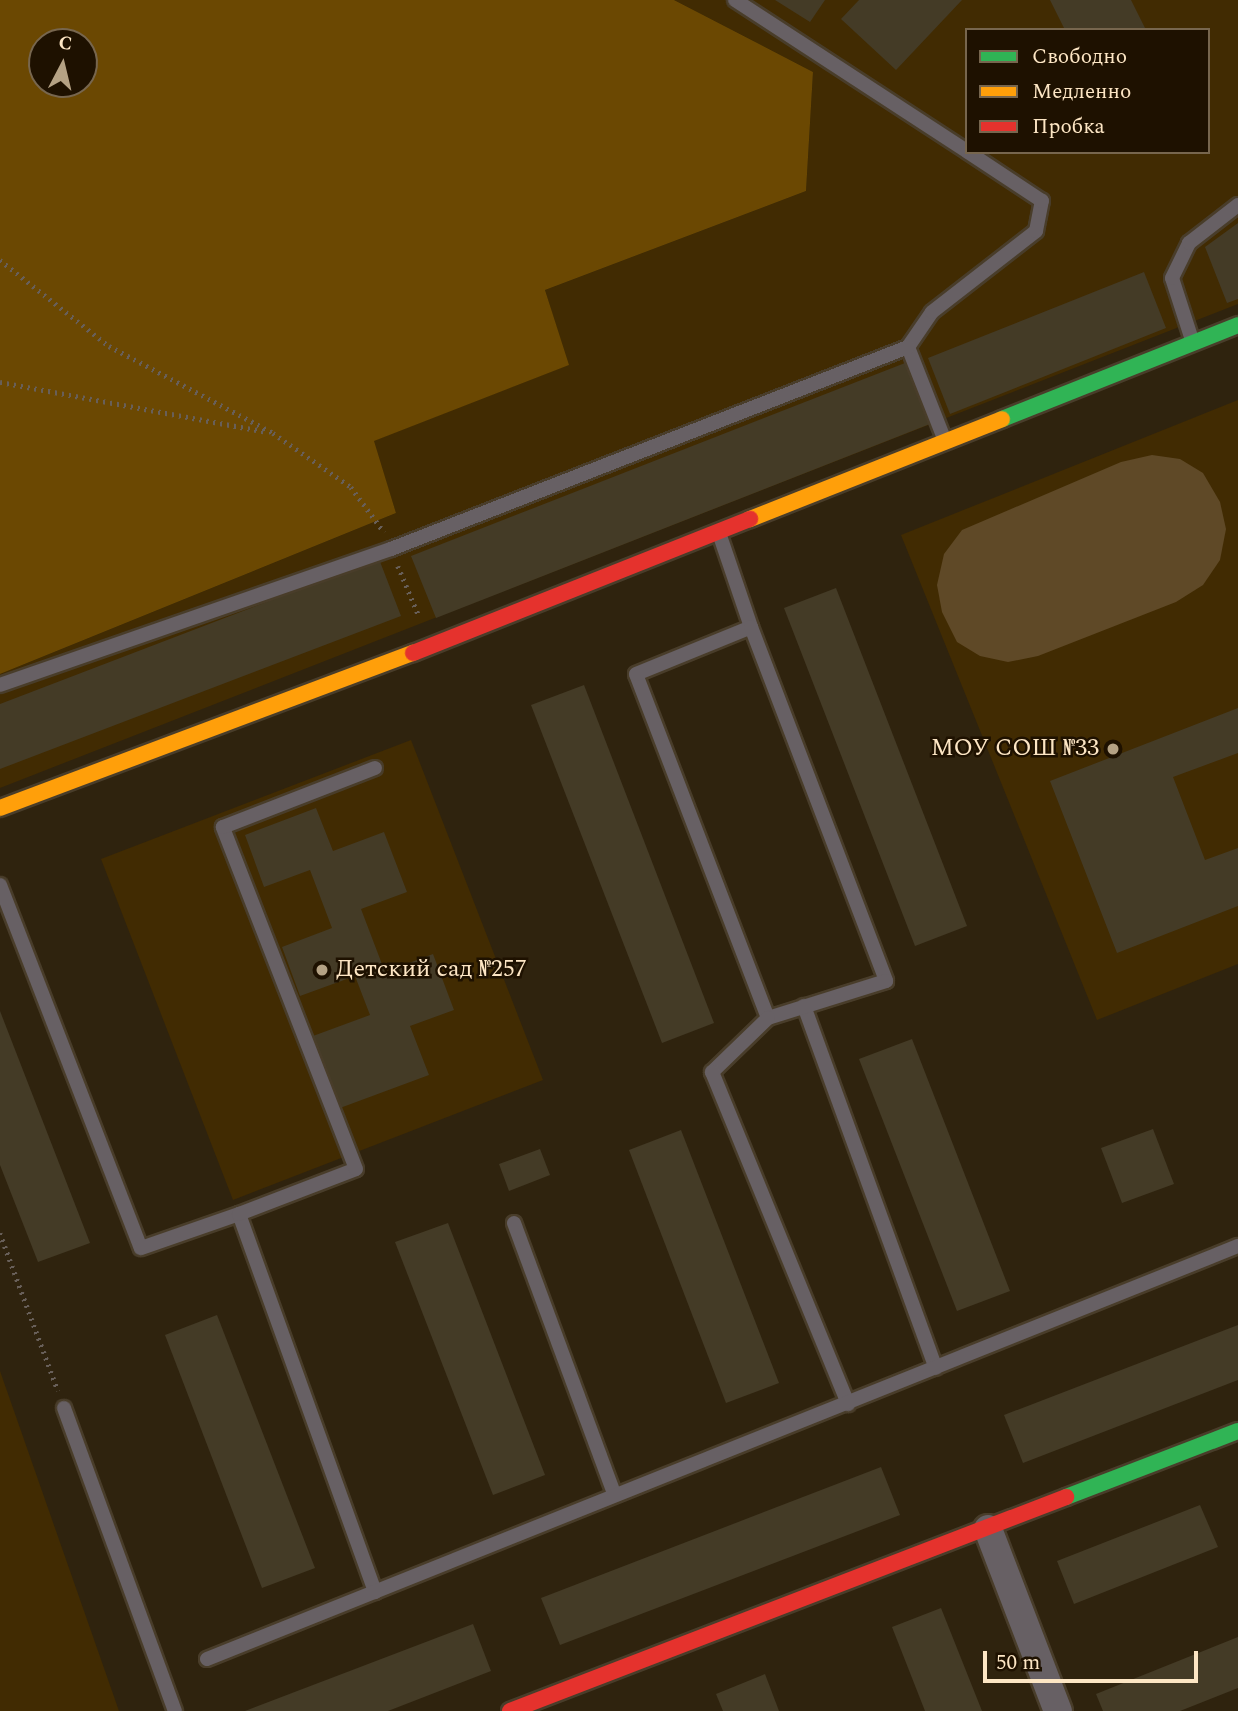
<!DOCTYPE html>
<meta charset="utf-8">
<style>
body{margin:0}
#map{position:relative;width:1238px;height:1711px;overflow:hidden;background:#2f230e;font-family:Spectral,serif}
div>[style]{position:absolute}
.built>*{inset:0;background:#412b02}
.green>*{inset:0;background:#5f4927}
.forest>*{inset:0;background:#6b4802}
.building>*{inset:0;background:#443b26}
.path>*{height:4.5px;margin-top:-2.25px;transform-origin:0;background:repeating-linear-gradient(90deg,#685f59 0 2px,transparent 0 7px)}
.roads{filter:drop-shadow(2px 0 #493d2a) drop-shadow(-2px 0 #493d2a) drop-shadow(0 2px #493d2a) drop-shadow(0 -2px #493d2a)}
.lane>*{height:14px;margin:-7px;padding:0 7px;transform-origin:7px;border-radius:7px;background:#676064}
.street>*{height:28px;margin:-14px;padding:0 14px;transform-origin:14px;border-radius:14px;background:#676064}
.fast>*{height:16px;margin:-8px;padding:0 8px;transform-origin:8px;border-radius:8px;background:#30b455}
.slow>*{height:16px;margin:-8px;padding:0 8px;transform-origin:8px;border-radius:8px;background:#ff9f0a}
.jam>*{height:16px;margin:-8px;padding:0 8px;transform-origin:8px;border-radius:8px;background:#e5322d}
.dots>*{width:19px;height:19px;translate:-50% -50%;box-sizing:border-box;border:4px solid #1e1100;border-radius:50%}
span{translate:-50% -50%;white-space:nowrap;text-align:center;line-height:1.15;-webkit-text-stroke:5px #1e1100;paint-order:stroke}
.poi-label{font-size:24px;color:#fde6c4}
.right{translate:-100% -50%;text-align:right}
.left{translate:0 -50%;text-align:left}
.legend{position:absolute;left:965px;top:28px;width:245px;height:126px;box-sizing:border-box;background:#1e1100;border:2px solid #77664e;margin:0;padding:9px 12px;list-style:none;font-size:21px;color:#fde6c4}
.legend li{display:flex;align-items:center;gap:14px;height:35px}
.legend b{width:35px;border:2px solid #77664e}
.north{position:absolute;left:28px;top:28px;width:70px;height:70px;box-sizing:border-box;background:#1e1100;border:2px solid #77664e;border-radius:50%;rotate:7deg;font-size:19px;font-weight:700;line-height:28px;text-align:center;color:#fde6c4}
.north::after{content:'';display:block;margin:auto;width:24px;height:32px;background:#b5a284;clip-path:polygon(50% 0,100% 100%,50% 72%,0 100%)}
.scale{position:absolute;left:983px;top:1651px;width:215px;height:32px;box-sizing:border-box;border:4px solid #fde6c4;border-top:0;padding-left:9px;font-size:21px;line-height:24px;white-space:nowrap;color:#fde6c4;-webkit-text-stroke:5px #1e1100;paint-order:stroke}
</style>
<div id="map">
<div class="built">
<div style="clip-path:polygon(evenodd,674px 0,1238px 0,1238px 304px,0 788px,0 674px,396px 513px,373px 441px,568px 365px,545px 290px,806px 191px,813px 72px,674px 0,967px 30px,1208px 30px,1208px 152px,967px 152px,967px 30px)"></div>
<div style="clip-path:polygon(1238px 400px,1238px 964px,1097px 1020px,901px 535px)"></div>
<div style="clip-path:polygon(411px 740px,543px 1080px,233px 1200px,101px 859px)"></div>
<div style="clip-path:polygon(0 1371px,119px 1711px,0 1711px)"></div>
</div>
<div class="green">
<div style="clip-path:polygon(1152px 455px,1180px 459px,1203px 473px,1220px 502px,1226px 529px,1220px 560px,1203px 585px,1176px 602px,1038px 656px,1008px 662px,980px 656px,957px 642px,942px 612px,937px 585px,944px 554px,962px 530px,1121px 462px)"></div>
</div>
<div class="forest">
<div style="clip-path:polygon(evenodd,0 0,674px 0,813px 72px,806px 191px,545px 290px,569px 365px,374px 441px,396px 513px,0 674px,0 0,42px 42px,84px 42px,84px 84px,42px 84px,42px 42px)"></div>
</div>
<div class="building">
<div style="clip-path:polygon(775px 0,825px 0,810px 22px)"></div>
<div style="clip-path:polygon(859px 0,962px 0,896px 70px,841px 19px)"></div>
<div style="clip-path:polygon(1050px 0,1131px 0,1146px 30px,1065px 30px)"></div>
<div style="clip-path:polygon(1238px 223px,1238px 299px,1227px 303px,1205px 247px)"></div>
<div style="clip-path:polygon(1144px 272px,1166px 328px,950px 414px,928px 358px)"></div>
<div style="clip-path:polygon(905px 363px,930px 424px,436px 618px,411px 556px)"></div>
<div style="clip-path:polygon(379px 559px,401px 616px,0 769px,0 704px)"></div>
<div style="clip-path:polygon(836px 588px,967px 926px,915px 946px,784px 608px)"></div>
<div style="clip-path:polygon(584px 685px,714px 1023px,662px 1043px,531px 705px)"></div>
<div style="clip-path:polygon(1238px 708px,1238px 753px,1173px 777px,1205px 860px,1238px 848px,1238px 906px,1117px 953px,1050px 781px)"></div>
<div style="clip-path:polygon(316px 808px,333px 851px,384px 832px,407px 892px,361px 909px,385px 972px,433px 954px,454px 1010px,410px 1026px,429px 1075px,340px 1108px,313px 1036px,370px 1015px,355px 976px,300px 996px,282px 947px,332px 928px,310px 870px,264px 887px,245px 835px)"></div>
<div style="clip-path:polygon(0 1011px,90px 1243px,38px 1262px,0 1165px)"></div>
<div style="clip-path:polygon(912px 1039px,1010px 1291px,957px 1311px,859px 1059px)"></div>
<div style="clip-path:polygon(1153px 1129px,1174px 1184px,1122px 1203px,1101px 1148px)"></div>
<div style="clip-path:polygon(681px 1130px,779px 1383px,726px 1403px,629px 1150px)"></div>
<div style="clip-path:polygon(540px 1149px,550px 1175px,509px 1191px,499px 1164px)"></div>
<div style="clip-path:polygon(448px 1223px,545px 1475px,493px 1495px,395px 1242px)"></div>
<div style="clip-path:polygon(217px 1315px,315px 1568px,262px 1588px,165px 1335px)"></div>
<div style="clip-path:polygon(1238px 1325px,1238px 1380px,1023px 1463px,1004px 1415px)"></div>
<div style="clip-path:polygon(881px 1467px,900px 1515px,560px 1645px,541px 1598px)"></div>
<div style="clip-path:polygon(1200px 1505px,1218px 1547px,1074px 1604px,1057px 1561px)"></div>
<div style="clip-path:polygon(941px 1608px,982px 1711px,925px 1711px,892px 1627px)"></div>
<div style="clip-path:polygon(473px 1624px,491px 1671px,388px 1711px,245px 1711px)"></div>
<div style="clip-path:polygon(1238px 1637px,1238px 1688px,1180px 1711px,1103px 1711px,1096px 1694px)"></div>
<div style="clip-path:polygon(765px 1674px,779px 1711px,723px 1711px,716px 1694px)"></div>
</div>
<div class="path">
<div style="left:0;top:260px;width:139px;rotate:38.3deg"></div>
<div style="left:109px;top:346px;width:186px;rotate:27.9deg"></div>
<div style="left:273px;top:433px;width:95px;rotate:34.7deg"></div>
<div style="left:351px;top:487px;width:56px;rotate:53.7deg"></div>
<div style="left:0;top:382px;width:272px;rotate:10.6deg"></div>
<div style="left:398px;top:566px;width:54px;rotate:67.2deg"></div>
<div style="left:0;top:1233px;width:168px;rotate:69.8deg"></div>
</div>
<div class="roads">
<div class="lane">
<div style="left:735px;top:0;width:277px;rotate:33.1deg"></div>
<div style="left:1193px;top:343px;width:68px;rotate:-107.9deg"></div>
<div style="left:1172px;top:278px;width:39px;rotate:-64deg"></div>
<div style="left:1189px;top:243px;width:62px;rotate:-37.8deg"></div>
<div style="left:945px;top:441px;width:101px;rotate:-111.5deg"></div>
<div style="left:908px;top:347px;width:42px;rotate:-55.6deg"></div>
<div style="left:932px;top:312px;width:132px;rotate:-37.9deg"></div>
<div style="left:1036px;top:231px;width:31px;rotate:-79deg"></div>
<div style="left:1042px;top:201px;width:89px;rotate:-146.5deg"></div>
<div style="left:719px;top:533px;width:99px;rotate:71.2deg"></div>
<div style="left:0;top:685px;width:414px;rotate:-19.2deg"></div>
<div style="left:391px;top:549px;width:555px;rotate:-21.34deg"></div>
<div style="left:0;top:885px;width:389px;rotate:68.8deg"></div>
<div style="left:141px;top:1248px;width:104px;rotate:-19.1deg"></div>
<div style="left:239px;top:1214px;width:402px;rotate:70.2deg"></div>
<div style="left:804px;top:1006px;width:385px;rotate:70deg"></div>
<div style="left:768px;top:1018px;width:368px;rotate:-111deg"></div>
<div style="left:636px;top:674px;width:124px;rotate:-22.2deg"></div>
<div style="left:751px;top:627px;width:379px;rotate:69.1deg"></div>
<div style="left:886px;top:981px;width:124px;rotate:162.6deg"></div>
<div style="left:768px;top:1018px;width:78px;rotate:136deg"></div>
<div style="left:712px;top:1072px;width:359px;rotate:67.7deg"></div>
<div style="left:239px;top:1214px;width:125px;rotate:-21deg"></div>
<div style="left:356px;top:1169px;width:367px;rotate:-111.3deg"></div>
<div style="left:223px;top:827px;width:163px;rotate:-21.2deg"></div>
<div style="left:514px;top:1223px;width:289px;rotate:69.7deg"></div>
<div style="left:64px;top:1408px;width:323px;rotate:69.9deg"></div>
<div style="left:207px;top:1659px;width:1111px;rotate:-21.83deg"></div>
</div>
<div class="street">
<div style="left:988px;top:1529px;width:195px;rotate:69deg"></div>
</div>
<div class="fast">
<div style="left:1002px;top:419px;width:254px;rotate:-21.7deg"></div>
<div style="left:1066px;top:1497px;width:184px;rotate:-21deg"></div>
</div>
<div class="slow">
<div style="left:750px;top:519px;width:271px;rotate:-21.6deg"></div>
<div style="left:0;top:808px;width:441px;rotate:-20.6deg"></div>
</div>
<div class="jam">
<div style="left:413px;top:653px;width:363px;rotate:-21.7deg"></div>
<div style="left:510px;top:1711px;width:596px;rotate:-21.05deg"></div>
</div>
</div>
<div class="dots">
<div style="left:1113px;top:749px;background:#b5a284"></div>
<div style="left:322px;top:970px;background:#b5a284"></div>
</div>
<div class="poi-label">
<span class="right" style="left:1099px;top:749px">МОУ СОШ №33</span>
<span class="left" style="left:336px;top:970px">Детский сад №257</span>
</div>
<ul class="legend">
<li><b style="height:9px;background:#30b455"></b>Свободно</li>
<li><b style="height:9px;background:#ff9f0a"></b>Медленно</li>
<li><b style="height:9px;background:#e5322d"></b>Пробка</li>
</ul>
<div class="north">С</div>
<div class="scale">50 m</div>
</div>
